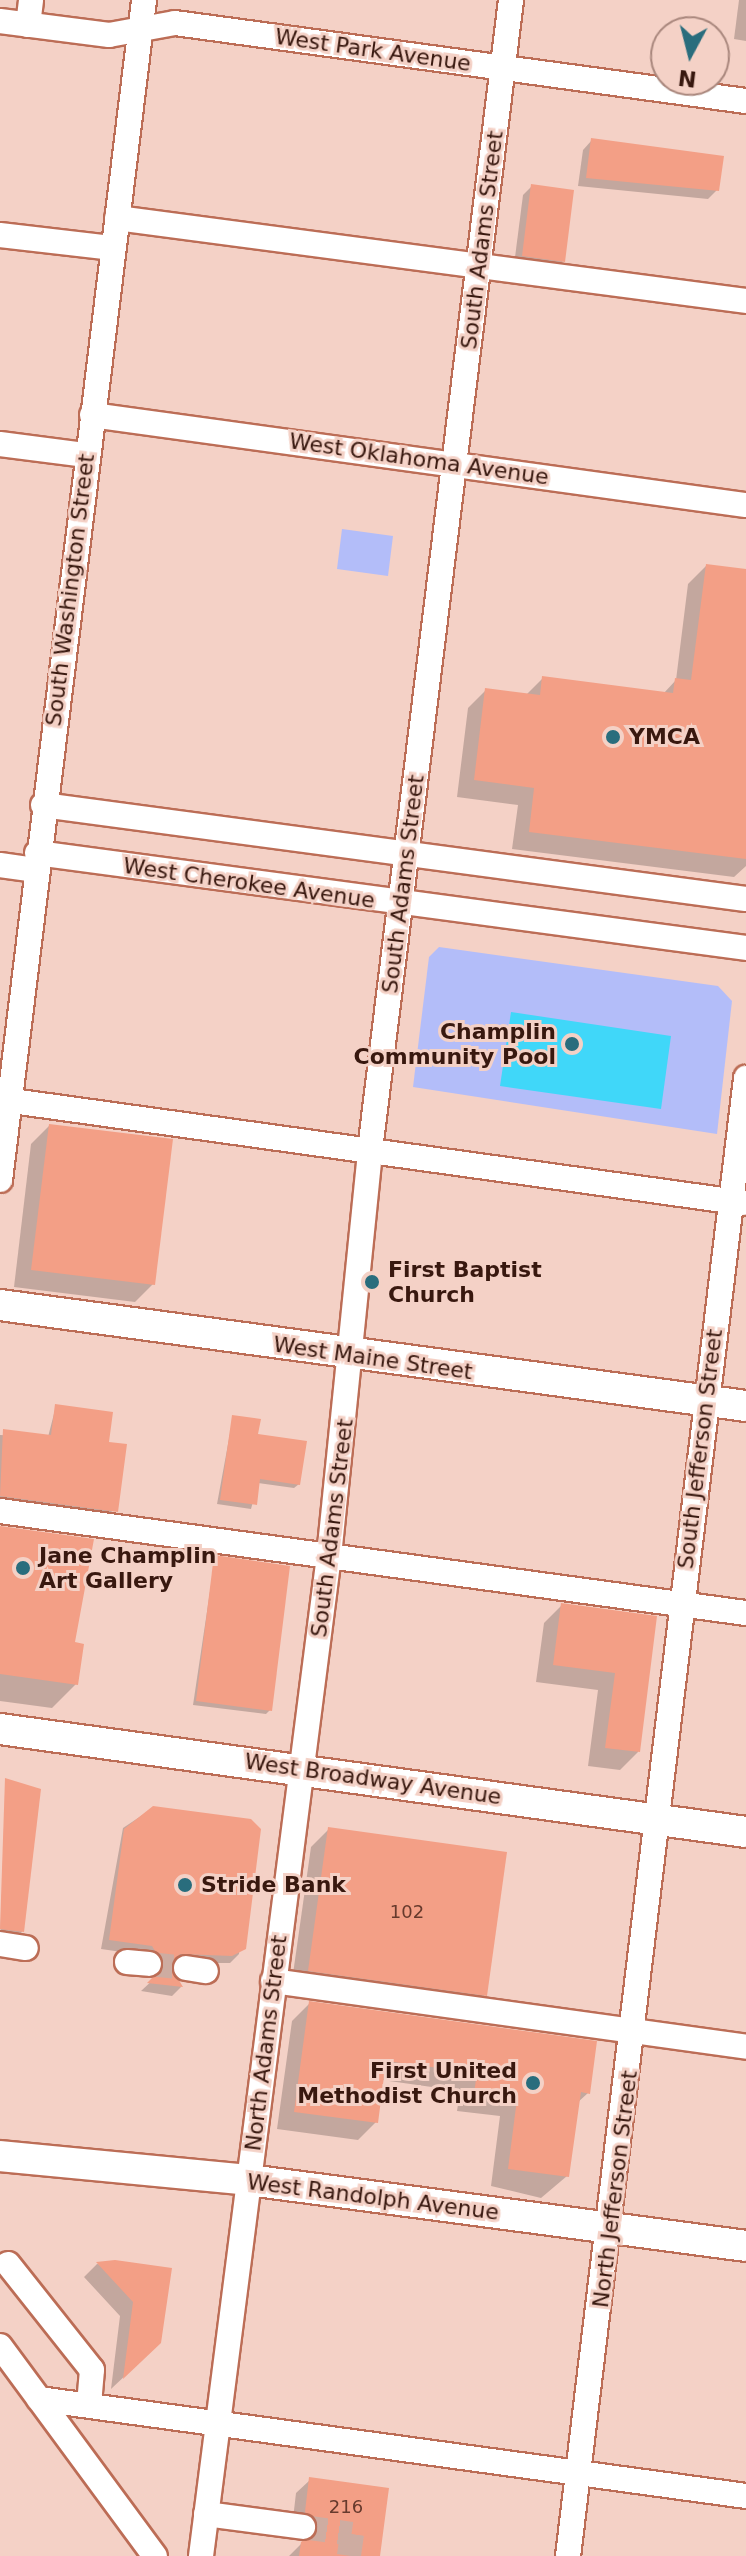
<!DOCTYPE html>
<style>
body{margin:0}
#map{position:relative;width:746px;height:2556px;overflow:hidden;background:#f4d1c6;font-family:"DejaVu Sans",sans-serif}
div>[style]{position:absolute}
.green>*{inset:0;background:#b3bdf9}
.water>*{inset:0;background:#40d7f9}
.shadow>*{inset:0;background:#0003}
.building>*{inset:0;background:#f39f86}
.minor-tunnel>*{height:24px;margin-top:-12px;transform-origin:0;background:repeating-linear-gradient(90deg,#ceaca1 0 24px,transparent 0 36px)}
.roads{filter:drop-shadow(2px 0 #bc6d56) drop-shadow(-2px 0 #bc6d56) drop-shadow(0 2px #bc6d56) drop-shadow(0 -2px #bc6d56)}
.minor>*{height:24px;margin:-12px;padding:0 12px;transform-origin:12px;border-radius:12px;background:#fff}
.major>*{height:30px;margin:-15px;padding:0 15px;transform-origin:15px;border-radius:15px;background:#fff}
.dots>*{width:22px;height:22px;translate:-50% -50%;box-sizing:border-box;border:4px solid #f4d1c6;border-radius:50%}
span{translate:-50% -50%;white-space:nowrap;text-align:center;line-height:1.15;-webkit-text-stroke:6px #f4d1c6;paint-order:stroke}
.number-label{font-size:18px;color:#673a2d}
.number-label span{-webkit-text-stroke-width:0}
.street-label{font-size:22px;color:#38180f}
.poi-label{font-size:22px;color:#38180f;font-weight:700}
.left{translate:0 -50%;text-align:left}
.right{translate:-100% -50%;text-align:right}
.north{position:absolute;left:650px;top:16px;width:80px;height:80px;box-sizing:border-box;background:#f4d1c6;border:2px solid #a9877d;border-radius:50%;rotate:187deg;font-size:22px;font-weight:700;line-height:32px;text-align:center;color:#38180f}
.north::after{content:'';display:block;margin:auto;width:28px;height:36px;background:#296d7d;clip-path:polygon(50% 0,100% 100%,50% 72%,0 100%)}
</style>
<div id="map">
<div class="green">
<div style="clip-path:polygon(342px 529px,393px 536px,388px 576px,337px 569px)"></div>
<div style="clip-path:polygon(439px 947px,718px 986px,732px 1001px,717px 1134px,413px 1087px,429px 957px)"></div>
</div>
<div class="water">
<div style="clip-path:polygon(511px 1012px,671px 1036px,661px 1109px,500px 1086px)"></div>
</div>
<div class="shadow">
<div style="clip-path:polygon(739px 0,746px 0,746px 41px,734px 39px)"></div>
<div style="clip-path:polygon(592px 140px,717px 190px,708px 199px,578px 186px,583px 150px)"></div>
<div style="clip-path:polygon(532px 186px,563px 261px,554px 270px,514px 265px,523px 195px)"></div>
<div style="clip-path:polygon(706px 566px,746px 571px,746px 866px,734px 877px,512px 849px,518px 805px,457px 797px,468px 708px,486px 690px,526px 695px,543px 678px,663px 694px,676px 680px,688px 584px)"></div>
<div style="clip-path:polygon(49px 1126px,153px 1284px,135px 1302px,14px 1287px,31px 1144px)"></div>
<div style="clip-path:polygon(56px 1406px,107px 1444px,112px 1516px,0 1502px,0 1435px,48px 1437px)"></div>
<div style="clip-path:polygon(233px 1417px,299px 1484px,294px 1488px,258px 1483px,251px 1509px,217px 1504px)"></div>
<div style="clip-path:polygon(0 1527px,73px 1644px,76px 1684px,52px 1708px,0 1701px)"></div>
<div style="clip-path:polygon(215px 1558px,270px 1710px,266px 1714px,193px 1705px)"></div>
<div style="clip-path:polygon(562px 1605px,655px 1618px,638px 1752px,620px 1770px,588px 1766px,598px 1690px,536px 1682px,544px 1623px)"></div>
<div style="clip-path:polygon(6px 1780px,22px 1932px,8px 1945px,0 1945px)"></div>
<div style="clip-path:polygon(153px 1808px,254px 1824px,239px 1954px,230px 1963px,171px 1963px,181px 1987px,172px 1996px,141px 1991px,156px 1977px,143px 1955px,101px 1949px,123px 1828px)"></div>
<div style="clip-path:polygon(329px 1829px,485px 1995px,467px 2013px,291px 1988px,311px 1847px)"></div>
<div style="clip-path:polygon(310px 2003px,588px 2093px,577px 2103px,567px 2176px,541px 2198px,491px 2186px,500px 2116px,457px 2111px,460px 2091px,382px 2080px,376px 2122px,358px 2140px,277px 2129px,292px 2021px)"></div>
<div style="clip-path:polygon(97px 2264px,169px 2269px,145px 2357px,111px 2389px,120px 2316px,84px 2277px)"></div>
<div style="clip-path:polygon(310px 2480px,378px 2556px,289px 2556px,303px 2542px,292px 2527px,296px 2493px)"></div>
</div>
<div class="building">
<div style="clip-path:polygon(591px 138px,724px 156px,719px 191px,586px 178px)"></div>
<div style="clip-path:polygon(531px 184px,574px 190px,565px 262px,522px 256px)"></div>
<div style="clip-path:polygon(706px 564px,746px 569px,746px 859px,529px 832px,534px 788px,474px 780px,485px 688px,540px 695px,542px 676px,673px 693px,675px 678px,691px 680px)"></div>
<div style="clip-path:polygon(49px 1124px,173px 1139px,155px 1285px,31px 1270px)"></div>
<div style="clip-path:polygon(55px 1404px,113px 1412px,109px 1442px,127px 1444px,118px 1512px,0 1496px,3px 1429px,51px 1435px)"></div>
<div style="clip-path:polygon(232px 1415px,261px 1419px,258px 1434px,307px 1441px,300px 1485px,260px 1479px,257px 1505px,220px 1500px)"></div>
<div style="clip-path:polygon(0 1526px,94px 1539px,75px 1642px,84px 1644px,78px 1685px,0 1674px)"></div>
<div style="clip-path:polygon(214px 1555px,290px 1566px,272px 1711px,196px 1701px)"></div>
<div style="clip-path:polygon(561px 1603px,657px 1616px,640px 1752px,605px 1748px,615px 1673px,553px 1665px)"></div>
<div style="clip-path:polygon(5px 1778px,41px 1789px,24px 1932px,0 1929px)"></div>
<div style="clip-path:polygon(153px 1806px,251px 1819px,261px 1829px,246px 1949px,232px 1956px,180px 1954px,171px 1967px,183px 1987px,147px 1983px,164px 1966px,152px 1946px,109px 1940px,124px 1829px)"></div>
<div style="clip-path:polygon(328px 1827px,507px 1852px,487px 1996px,308px 1971px)"></div>
<div style="clip-path:polygon(309px 2001px,597px 2041px,590px 2094px,581px 2092px,569px 2177px,508px 2169px,517px 2099px,474px 2093px,477px 2073px,386px 2061px,378px 2123px,294px 2112px)"></div>
<div style="clip-path:polygon(115px 2260px,172px 2268px,161px 2343px,123px 2379px,133px 2302px,96px 2262px)"></div>
<div style="clip-path:polygon(309px 2477px,389px 2488px,380px 2556px,299px 2556px,301px 2542px,318px 2530px,305px 2512px)"></div>
</div>
<div class="minor-tunnel">
<div style="left:149px;top:1964px;width:37px;rotate:6deg"></div>
<div style="left:303px;top:2527px;width:49px;rotate:8.1deg"></div>
<div style="left:352px;top:2534px;width:22px;rotate:98deg"></div>
</div>
<div class="roads">
<div class="minor">
<div style="left:0;top:21px;width:110px;rotate:7.3deg"></div>
<div style="left:109px;top:35px;width:67px;rotate:-10.3deg"></div>
<div style="left:175px;top:23px;width:576px;rotate:7.78deg"></div>
<div style="left:28px;top:25px;width:25px;rotate:-83deg"></div>
<div style="left:117px;top:218px;width:634px;rotate:7.52deg"></div>
<div style="left:0;top:235px;width:114px;rotate:6.6deg"></div>
<div style="left:92px;top:415px;width:660px;rotate:7.84deg"></div>
<div style="left:0;top:444px;width:87px;rotate:7.3deg"></div>
<div style="left:43px;top:805px;width:709px;rotate:7.62deg"></div>
<div style="left:37px;top:853px;width:715px;rotate:7.63deg"></div>
<div style="left:0;top:865px;width:35px;rotate:8deg"></div>
<div style="left:5px;top:1100px;width:746px;rotate:7.93deg"></div>
<div style="left:0;top:1180px;width:1189px;rotate:-83.04deg"></div>
<div style="left:0;top:1511px;width:753px;rotate:7.79deg"></div>
<div style="left:0;top:1944px;width:26px;rotate:9deg"></div>
<div style="left:127px;top:1962px;width:22px;rotate:5deg"></div>
<div style="left:186px;top:1968px;width:20px;rotate:9deg"></div>
<div style="left:273px;top:1981px;width:478px;rotate:7.9deg"></div>
<div style="left:8px;top:2264px;width:135px;rotate:51.6deg"></div>
<div style="left:92px;top:2370px;width:32px;rotate:95deg"></div>
<div style="left:0;top:2346px;width:261px;rotate:53.6deg"></div>
<div style="left:39px;top:2399px;width:714px;rotate:7.81deg"></div>
<div style="left:206px;top:2514px;width:98px;rotate:7.6deg"></div>
<div style="left:201px;top:2556px;width:1008px;rotate:-82.71deg"></div>
<div style="left:329px;top:1556px;width:408px;rotate:-84.2deg"></div>
<div style="left:370px;top:1150px;width:1159px;rotate:-83.01deg"></div>
<div style="left:568px;top:2556px;width:1489px;rotate:-83.13deg"></div>
</div>
<div class="major">
<div style="left:0;top:1305px;width:753px;rotate:7.71deg"></div>
<div style="left:0;top:1729px;width:753px;rotate:7.86deg"></div>
<div style="left:0;top:2156px;width:250px;rotate:5.5deg"></div>
<div style="left:249px;top:2180px;width:501px;rotate:7.56deg"></div>
</div>
</div>
<div class="dots">
<div style="left:613px;top:737px;background:#296d7d"></div>
<div style="left:572px;top:1044px;background:#296d7d"></div>
<div style="left:372px;top:1282px;background:#296d7d"></div>
<div style="left:23px;top:1568px;background:#296d7d"></div>
<div style="left:185px;top:1885px;background:#296d7d"></div>
<div style="left:533px;top:2083px;background:#296d7d"></div>
</div>
<div class="number-label">
<span style="left:407px;top:1912px">102</span>
<span style="left:346px;top:2507px">216</span>
</div>
<div class="street-label">
<span style="left:373px;top:50px;rotate:8deg">West Park Avenue</span>
<span style="left:482px;top:240px;rotate:-83deg">South Adams Street</span>
<span style="left:419px;top:459px;rotate:8deg">West Oklahoma Avenue</span>
<span style="left:70px;top:590px;rotate:-83deg">South Washington Street</span>
<span style="left:249px;top:883px;rotate:8deg">West Cherokee Avenue</span>
<span style="left:403px;top:884px;rotate:-83deg">South Adams Street</span>
<span style="left:373px;top:1358px;rotate:8deg">West Maine Street</span>
<span style="left:700px;top:1449px;rotate:-83deg">South Jefferson Street</span>
<span style="left:332px;top:1528px;rotate:-83deg">South Adams Street</span>
<span style="left:373px;top:1779px;rotate:8deg">West Broadway Avenue</span>
<span style="left:266px;top:2043px;rotate:-83deg">North Adams Street</span>
<span style="left:615px;top:2189px;rotate:-83deg">North Jefferson Street</span>
<span style="left:373px;top:2197px;rotate:7deg">West Randolph Avenue</span>
</div>
<div class="poi-label">
<span class="left" style="left:629px;top:737px">YMCA</span>
<span class="right" style="left:556px;top:1044px">Champlin<br>Community Pool</span>
<span class="left" style="left:388px;top:1282px">First Baptist<br>Church</span>
<span class="left" style="left:39px;top:1568px">Jane Champlin<br>Art Gallery</span>
<span class="left" style="left:201px;top:1885px">Stride Bank</span>
<span class="right" style="left:517px;top:2083px">First United<br>Methodist Church</span>
</div>
<div class="north">N</div>
</div>
